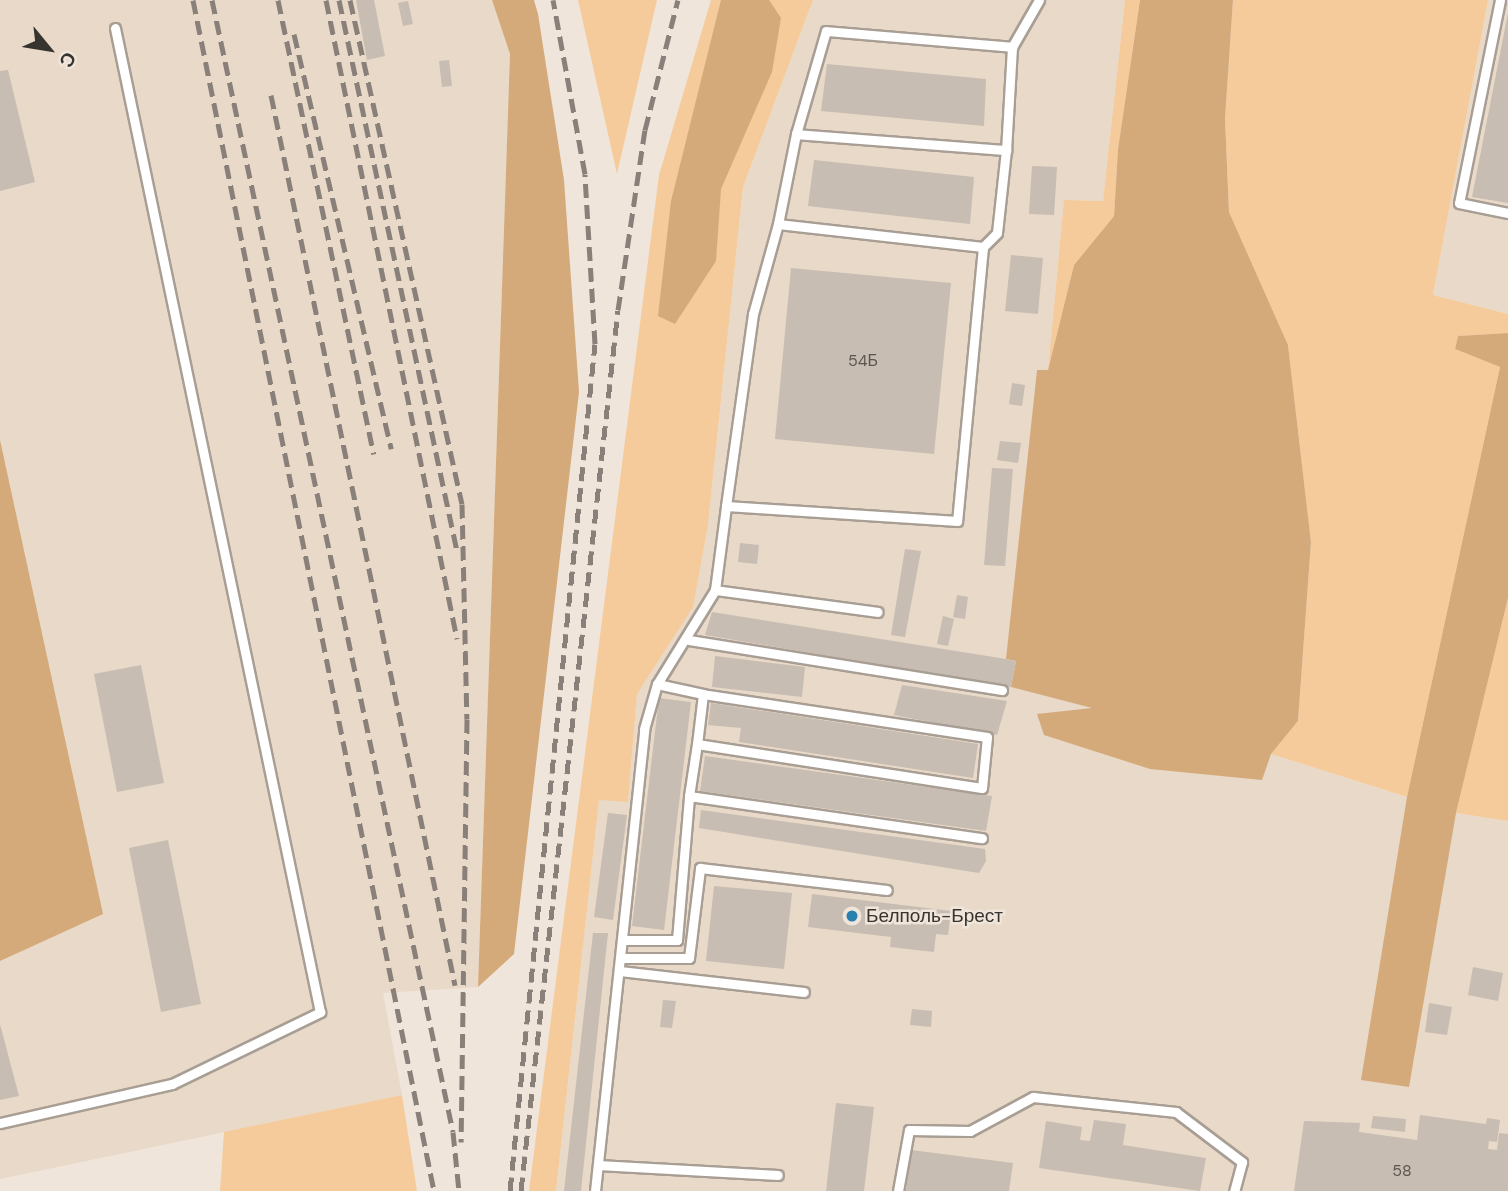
<!DOCTYPE html>
<meta charset="utf-8">
<style>
body{margin:0}
#map{position:relative;width:1508px;height:1191px;overflow:hidden;background:#f0e5da;font-family:"DM Sans",sans-serif}
div>[style]{position:absolute}
.built>*{inset:0;background:#e9d9c8}
.green>*{inset:0;background:#f5cb9b}
.forest>*{inset:0;background:#d4aa7b}
.building>*{inset:0;background:#c7bdb2}
.roads{filter:drop-shadow(2px 0 #a89e94) drop-shadow(-2px 0 #a89e94) drop-shadow(0 2px #a89e94) drop-shadow(0 -2px #a89e94)}
.service>*{height:9px;margin:-4.5px;padding:0 4.5px;transform-origin:4.5px;border-radius:4.5px;background:#fff}
.rail>*{height:5px;margin-top:-2.5px;transform-origin:0;background:repeating-linear-gradient(90deg,#888079 0 14px,transparent 0 21px)}
.dots>*{width:19px;height:19px;translate:-50% -50%;box-sizing:border-box;border:4px solid #f0e5da;border-radius:50%}
span{translate:-50% -50%;white-space:nowrap;text-align:center;line-height:1.15;-webkit-text-stroke:5px #f0e5da;paint-order:stroke}
.number-label{font-size:16px;color:#5b5650}
.number-label span{-webkit-text-stroke-width:0}
.poi-label{font-size:19px;color:#37332f}
.left{translate:0 -50%;text-align:left}
.north{position:absolute;left:14px;top:14px;width:70px;height:70px;-webkit-text-stroke:5px #f0e5da;paint-order:stroke;rotate:120deg;font-size:19px;font-weight:700;line-height:28px;text-align:center;color:#37332f}
.north::after{content:'';display:block;margin:auto;width:24px;height:32px;background:#37332f;clip-path:polygon(50% 0,100% 100%,50% 72%,0 100%)}
</style>
<div id="map">
<div class="built">
<div style="clip-path:polygon(0 0,492px 0,510px 54px,478px 987px,383px 993px,402px 1095px,0 1179px)"></div>
<div style="clip-path:polygon(813px 0,1125px 0,1103px 201px,1064px 200px,1048px 370px,1037px 371px,1007px 659px,1271px 754px,1456px 813px,1508px 821px,1508px 1191px,556px 1191px,599px 799px,628px 802px,637px 694px,693px 606px,708px 525px,743px 187px)"></div>
<div style="clip-path:polygon(1488px 0,1508px 0,1508px 314px,1433px 295px)"></div>
</div>
<div class="green">
<div style="clip-path:polygon(578px 0,657px 0,617px 174px)"></div>
<div style="clip-path:polygon(711px 0,813px 0,743px 187px,708px 525px,693px 607px,637px 694px,628px 802px,599px 800px,556px 1191px,529px 1191px,659px 175px)"></div>
<div style="clip-path:polygon(1125px 0,1140px 0,1118px 149px,1114px 216px,1074px 265px,1048px 370px,1064px 200px,1103px 201px)"></div>
<div style="clip-path:polygon(1233px 0,1488px 0,1433px 295px,1508px 314px,1508px 333px,1458px 336px,1455px 349px,1500px 367px,1407px 797px,1271px 754px,1298px 721px,1311px 542px,1288px 345px,1229px 212px,1225px 119px)"></div>
<div style="clip-path:polygon(1508px 598px,1508px 821px,1456px 813px)"></div>
<div style="clip-path:polygon(402px 1095px,417px 1191px,220px 1191px,224px 1132px)"></div>
</div>
<div class="forest">
<div style="clip-path:polygon(492px 0,534px 0,538px 14px,564px 180px,579px 392px,514px 954px,478px 987px,510px 54px)"></div>
<div style="clip-path:polygon(721px 0,769px 0,781px 18px,772px 72px,721px 189px,716px 261px,675px 324px,658px 316px,671px 201px)"></div>
<div style="clip-path:polygon(1140px 0,1233px 0,1225px 119px,1229px 212px,1288px 345px,1311px 542px,1298px 721px,1271px 754px,1262px 780px,1150px 769px,1044px 735px,1037px 714px,1092px 708px,1011px 687px,1016px 661px,1006px 659px,1037px 370px,1048px 370px,1074px 265px,1114px 216px,1118px 149px)"></div>
<div style="clip-path:polygon(1508px 333px,1508px 598px,1456px 813px,1409px 1087px,1361px 1080px,1407px 797px,1500px 367px,1455px 349px,1458px 336px)"></div>
<div style="clip-path:polygon(0 440px,103px 914px,0 961px)"></div>
</div>
<div class="building">
<div style="clip-path:polygon(356px 0,374px 0,385px 56px,367px 60px)"></div>
<div style="clip-path:polygon(408px 1px,413px 24px,403px 26px,398px 3px)"></div>
<div style="clip-path:polygon(1508px 13px,1508px 203px,1472px 197px)"></div>
<div style="clip-path:polygon(449px 60px,452px 86px,442px 87px,439px 61px)"></div>
<div style="clip-path:polygon(827px 64px,986px 79px,984px 126px,821px 111px)"></div>
<div style="clip-path:polygon(8px 70px,35px 182px,0 191px,0 71px)"></div>
<div style="clip-path:polygon(814px 160px,974px 177px,970px 224px,808px 206px)"></div>
<div style="clip-path:polygon(1032px 166px,1057px 167px,1054px 215px,1029px 214px)"></div>
<div style="clip-path:polygon(1011px 255px,1043px 258px,1038px 314px,1005px 311px)"></div>
<div style="clip-path:polygon(791px 268px,951px 283px,934px 454px,775px 439px)"></div>
<div style="clip-path:polygon(1012px 383px,1025px 385px,1022px 406px,1009px 404px)"></div>
<div style="clip-path:polygon(1000px 441px,1021px 443px,1018px 463px,997px 460px)"></div>
<div style="clip-path:polygon(992px 468px,1013px 469px,1005px 566px,984px 565px)"></div>
<div style="clip-path:polygon(740px 543px,759px 545px,757px 564px,738px 562px)"></div>
<div style="clip-path:polygon(905px 549px,921px 551px,905px 637px,891px 635px)"></div>
<div style="clip-path:polygon(957px 595px,968px 597px,965px 619px,953px 617px)"></div>
<div style="clip-path:polygon(712px 612px,1006px 659px,1016px 661px,1011px 687px,705px 635px)"></div>
<div style="clip-path:polygon(943px 616px,954px 619px,948px 646px,937px 644px)"></div>
<div style="clip-path:polygon(715px 656px,805px 667px,802px 697px,712px 687px)"></div>
<div style="clip-path:polygon(141px 665px,164px 783px,117px 792px,94px 674px)"></div>
<div style="clip-path:polygon(902px 685px,1007px 701px,997px 735px,894px 715px)"></div>
<div style="clip-path:polygon(659px 698px,691px 702px,664px 930px,632px 926px)"></div>
<div style="clip-path:polygon(711px 703px,978px 744px,973px 778px,739px 742px,741px 728px,708px 725px)"></div>
<div style="clip-path:polygon(705px 756px,992px 796px,986px 831px,700px 791px)"></div>
<div style="clip-path:polygon(701px 810px,985px 849px,986px 861px,979px 873px,699px 828px)"></div>
<div style="clip-path:polygon(608px 813px,627px 815px,613px 920px,594px 917px)"></div>
<div style="clip-path:polygon(168px 840px,201px 1004px,161px 1012px,129px 848px)"></div>
<div style="clip-path:polygon(714px 886px,792px 893px,784px 969px,706px 961px)"></div>
<div style="clip-path:polygon(812px 894px,951px 911px,948px 935px,936px 934px,934px 952px,890px 947px,891px 937px,808px 927px)"></div>
<div style="clip-path:polygon(593px 933px,608px 933px,581px 1191px,564px 1191px)"></div>
<div style="clip-path:polygon(1473px 967px,1503px 973px,1498px 1001px,1468px 995px)"></div>
<div style="clip-path:polygon(663px 1000px,676px 1001px,672px 1028px,660px 1027px)"></div>
<div style="clip-path:polygon(1429px 1003px,1452px 1007px,1447px 1035px,1425px 1032px)"></div>
<div style="clip-path:polygon(912px 1009px,932px 1011px,931px 1027px,910px 1025px)"></div>
<div style="clip-path:polygon(0 1024px,19px 1096px,0 1100px)"></div>
<div style="clip-path:polygon(836px 1103px,874px 1107px,864px 1191px,826px 1191px)"></div>
<div style="clip-path:polygon(1420px 1115px,1486px 1124px,1487px 1118px,1500px 1120px,1497px 1142px,1489px 1141px,1488px 1149px,1497px 1150px,1499px 1133px,1508px 1134px,1508px 1191px,1294px 1191px,1304px 1121px,1360px 1123px,1359px 1132px,1417px 1140px)"></div>
<div style="clip-path:polygon(1373px 1116px,1406px 1119px,1405px 1132px,1371px 1128px)"></div>
<div style="clip-path:polygon(1094px 1120px,1126px 1124px,1123px 1145px,1206px 1158px,1200px 1191px,1039px 1168px,1046px 1121px,1082px 1127px,1080px 1140px,1090px 1141px)"></div>
<div style="clip-path:polygon(911px 1150px,1013px 1163px,1009px 1191px,906px 1191px)"></div>
</div>
<div class="roads">
<div class="service">
<div style="left:1500px;top:0;width:207px;rotate:101.4deg"></div>
<div style="left:1459px;top:203px;width:50px;rotate:11.5deg"></div>
<div style="left:1012px;top:47px;width:54px;rotate:-60.1deg"></div>
<div style="left:796px;top:134px;width:107px;rotate:-73.8deg"></div>
<div style="left:826px;top:31px;width:187px;rotate:4.9deg"></div>
<div style="left:1012px;top:47px;width:103px;rotate:93.3deg"></div>
<div style="left:778px;top:224px;width:92px;rotate:-78.7deg"></div>
<div style="left:796px;top:134px;width:211px;rotate:4.4deg"></div>
<div style="left:1006px;top:150px;width:83px;rotate:96.2deg"></div>
<div style="left:997px;top:233px;width:20px;rotate:135deg"></div>
<div style="left:715px;top:590px;width:164px;rotate:7.7deg"></div>
<div style="left:689px;top:640px;width:317px;rotate:9.1deg"></div>
<div style="left:657px;top:684px;width:47px;rotate:12.3deg"></div>
<div style="left:689px;top:796px;width:53px;rotate:-81.3deg"></div>
<div style="left:697px;top:744px;width:288px;rotate:8.8deg"></div>
<div style="left:982px;top:788px;width:51px;rotate:-84.4deg"></div>
<div style="left:987px;top:737px;width:287px;rotate:-171.4deg"></div>
<div style="left:703px;top:694px;width:50px;rotate:96.8deg"></div>
<div style="left:622px;top:940px;width:55px"></div>
<div style="left:677px;top:940px;width:144px;rotate:-85.2deg"></div>
<div style="left:689px;top:796px;width:296px;rotate:8.2deg"></div>
<div style="left:621px;top:958px;width:68px"></div>
<div style="left:689px;top:958px;width:91px;rotate:-83deg"></div>
<div style="left:700px;top:868px;width:188px;rotate:6.7deg"></div>
<div style="left:620px;top:971px;width:185px;rotate:6.5deg"></div>
<div style="left:0;top:1123px;width:176px;rotate:-12.8deg"></div>
<div style="left:172px;top:1084px;width:165px;rotate:-25.9deg"></div>
<div style="left:320px;top:1012px;width:1005px;rotate:-101.77deg"></div>
<div style="left:598px;top:1165px;width:180px;rotate:3.2deg"></div>
<div style="left:595px;top:1191px;width:465px;rotate:-83.9deg"></div>
<div style="left:644px;top:729px;width:47px;rotate:-73.9deg"></div>
<div style="left:657px;top:684px;width:110px;rotate:-58.3deg"></div>
<div style="left:715px;top:590px;width:85px;rotate:-82.5deg"></div>
<div style="left:726px;top:506px;width:194px;rotate:-82deg"></div>
<div style="left:753px;top:314px;width:93px;rotate:-74.5deg"></div>
<div style="left:778px;top:224px;width:206px;rotate:6.4deg"></div>
<div style="left:983px;top:247px;width:275px;rotate:95.4deg"></div>
<div style="left:957px;top:521px;width:231px;rotate:-176.3deg"></div>
<div style="left:898px;top:1191px;width:62px;rotate:-79.8deg"></div>
<div style="left:909px;top:1130px;width:61px;rotate:0.9deg"></div>
<div style="left:970px;top:1131px;width:72px;rotate:-28.4deg"></div>
<div style="left:1033px;top:1097px;width:144px;rotate:6deg"></div>
<div style="left:1176px;top:1112px;width:83px;rotate:37.1deg"></div>
<div style="left:1242px;top:1162px;width:30px;rotate:105deg"></div>
</div>
</div>
<div class="rail">
<div style="left:193px;top:0;width:1215px;rotate:78.56deg"></div>
<div style="left:212px;top:0;width:1157px;rotate:77.98deg"></div>
<div style="left:453px;top:1132px;width:59px;rotate:84.2deg"></div>
<div style="left:278px;top:0;width:464px;rotate:78.1deg"></div>
<div style="left:326px;top:0;width:652px;rotate:78.41deg"></div>
<div style="left:339px;top:0;width:563px;rotate:77.91deg"></div>
<div style="left:350px;top:0;width:516px;rotate:77.47deg"></div>
<div style="left:462px;top:504px;width:215px;rotate:88.7deg"></div>
<div style="left:467px;top:719px;width:423px;rotate:90.8deg"></div>
<div style="left:294px;top:34px;width:426px;rotate:76.8deg"></div>
<div style="left:271px;top:95px;width:909px;rotate:78.32deg"></div>
<div style="left:510px;top:1191px;width:851px;rotate:-84.27deg"></div>
<div style="left:595px;top:344px;width:170px;rotate:-93.4deg"></div>
<div style="left:585px;top:174px;width:177px;rotate:-100.4deg"></div>
<div style="left:521px;top:1191px;width:886px;rotate:-83.72deg"></div>
<div style="left:618px;top:310px;width:182px;rotate:-81.5deg"></div>
<div style="left:645px;top:130px;width:134px;rotate:-75.8deg"></div>
</div>
<div class="dots">
<div style="left:852px;top:916px;background:#297fae"></div>
</div>
<div class="number-label">
<span style="left:863px;top:361px">54Б</span>
<span style="left:1402px;top:1171px">58</span>
</div>
<div class="poi-label">
<span class="left" style="left:866px;top:916px">Белполь-Брест</span>
</div>
<div class="north">С</div>
</div>
